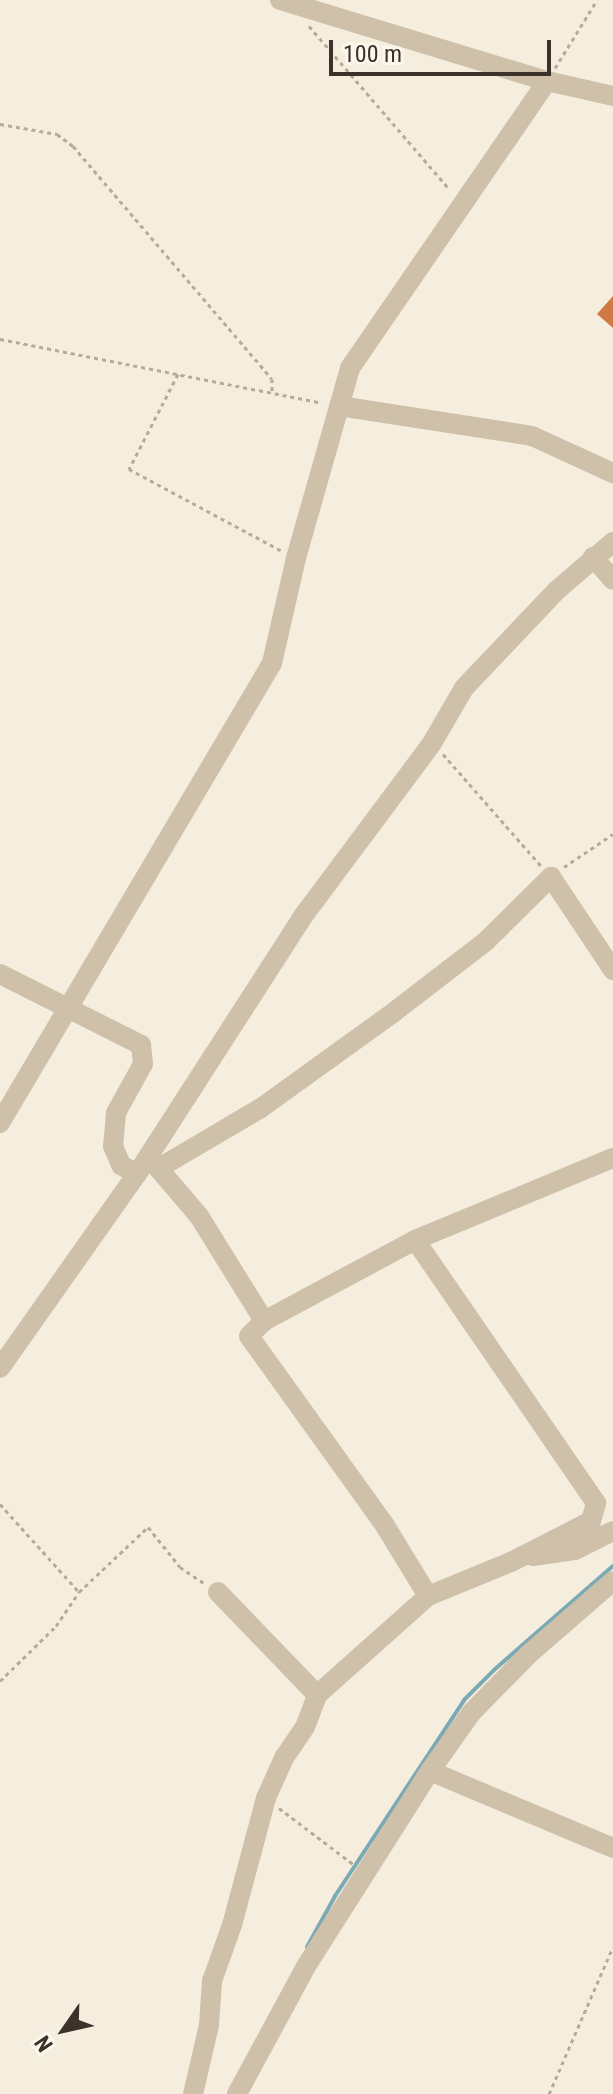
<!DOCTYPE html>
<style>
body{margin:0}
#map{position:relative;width:613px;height:2094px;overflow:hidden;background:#f5eedf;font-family:"Roboto Condensed",sans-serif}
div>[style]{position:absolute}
.stream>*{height:4px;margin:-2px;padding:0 2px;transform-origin:2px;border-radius:2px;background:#7baab5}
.building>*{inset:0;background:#d07942}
.path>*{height:3px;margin-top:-1.5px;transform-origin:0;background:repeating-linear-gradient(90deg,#bbaa93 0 4px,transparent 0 8px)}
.minor>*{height:20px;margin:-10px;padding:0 10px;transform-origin:10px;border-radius:10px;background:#cfc0a9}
span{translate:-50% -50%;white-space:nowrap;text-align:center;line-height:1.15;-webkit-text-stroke:6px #fcf7ec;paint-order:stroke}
.north{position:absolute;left:24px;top:1990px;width:80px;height:80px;-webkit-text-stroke:6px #fcf7ec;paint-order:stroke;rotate:236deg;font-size:22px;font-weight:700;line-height:32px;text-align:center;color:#3b322a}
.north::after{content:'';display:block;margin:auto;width:28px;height:36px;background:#3b322a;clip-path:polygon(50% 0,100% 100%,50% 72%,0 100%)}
.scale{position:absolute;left:329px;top:40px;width:222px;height:36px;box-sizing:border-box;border:4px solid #3b322a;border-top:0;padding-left:10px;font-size:24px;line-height:28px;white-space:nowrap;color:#3b322a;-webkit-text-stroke:6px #fcf7ec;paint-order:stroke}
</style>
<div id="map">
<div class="stream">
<div style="left:307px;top:1947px;width:58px;rotate:-61.2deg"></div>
<div style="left:335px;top:1896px;width:235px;rotate:-56.6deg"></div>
<div style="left:464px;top:1700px;width:42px;rotate:-45deg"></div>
<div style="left:494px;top:1670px;width:158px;rotate:-41.2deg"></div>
</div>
<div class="building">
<div style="clip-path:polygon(613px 296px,613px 328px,597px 314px)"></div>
</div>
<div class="path">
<div style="left:309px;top:26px;width:216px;rotate:49.3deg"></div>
<div style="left:555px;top:68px;width:80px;rotate:-58.3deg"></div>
<div style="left:0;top:124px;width:58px;rotate:10deg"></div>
<div style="left:57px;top:134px;width:20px;rotate:37deg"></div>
<div style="left:73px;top:146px;width:306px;rotate:49.5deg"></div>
<div style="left:272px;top:379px;width:14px;rotate:90deg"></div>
<div style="left:0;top:339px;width:328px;rotate:11.2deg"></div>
<div style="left:178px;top:374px;width:107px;rotate:117.3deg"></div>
<div style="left:129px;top:469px;width:174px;rotate:28.2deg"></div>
<div style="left:443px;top:754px;width:149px;rotate:48.8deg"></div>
<div style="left:564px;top:867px;width:59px;rotate:-34deg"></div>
<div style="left:0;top:1504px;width:118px;rotate:48.1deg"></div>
<div style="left:0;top:1681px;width:78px;rotate:-44.5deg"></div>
<div style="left:56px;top:1626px;width:41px;rotate:-55.9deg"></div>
<div style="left:79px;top:1592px;width:95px;rotate:-43.3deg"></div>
<div style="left:148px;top:1527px;width:51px;rotate:51.3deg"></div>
<div style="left:180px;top:1567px;width:30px;rotate:34deg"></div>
<div style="left:279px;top:1808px;width:93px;rotate:37.1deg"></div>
<div style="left:549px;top:2094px;width:160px;rotate:-66.5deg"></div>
</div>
<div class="minor">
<div style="left:280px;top:0;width:279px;rotate:16.9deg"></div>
<div style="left:547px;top:81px;width:68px;rotate:12.8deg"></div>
<div style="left:339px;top:406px;width:195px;rotate:8.8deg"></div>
<div style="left:532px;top:436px;width:89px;rotate:24.6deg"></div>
<div style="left:593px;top:557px;width:30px;rotate:49deg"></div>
<div style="left:0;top:974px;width:158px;rotate:26.7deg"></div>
<div style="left:141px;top:1045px;width:19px;rotate:84deg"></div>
<div style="left:143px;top:1064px;width:56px;rotate:118.9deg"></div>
<div style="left:116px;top:1113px;width:33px;rotate:95deg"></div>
<div style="left:113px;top:1146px;width:21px;rotate:67deg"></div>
<div style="left:121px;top:1165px;width:18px;rotate:29deg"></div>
<div style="left:0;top:1123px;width:534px;rotate:-59.4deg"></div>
<div style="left:272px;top:663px;width:108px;rotate:-77.1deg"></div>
<div style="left:296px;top:558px;width:198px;rotate:-74.1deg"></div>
<div style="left:350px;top:368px;width:348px;rotate:-55.5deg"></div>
<div style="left:152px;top:1161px;width:72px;rotate:49.5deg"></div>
<div style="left:199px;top:1216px;width:123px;rotate:58.2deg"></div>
<div style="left:159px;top:1168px;width:118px;rotate:-30.5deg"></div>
<div style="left:261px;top:1108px;width:164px;rotate:-35.8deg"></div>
<div style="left:394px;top:1012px;width:115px;rotate:-37.6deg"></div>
<div style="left:485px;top:942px;width:93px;rotate:-44.6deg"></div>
<div style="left:551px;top:877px;width:112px;rotate:56.3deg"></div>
<div style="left:0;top:1368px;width:237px;rotate:-54.8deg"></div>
<div style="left:137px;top:1174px;width:308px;rotate:-57.2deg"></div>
<div style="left:304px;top:915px;width:214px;rotate:-53.3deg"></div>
<div style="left:432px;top:743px;width:64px;rotate:-59.8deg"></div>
<div style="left:464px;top:688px;width:134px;rotate:-46.5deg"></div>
<div style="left:556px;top:591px;width:75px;rotate:-40.7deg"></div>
<div style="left:533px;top:1556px;width:42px;rotate:-8.1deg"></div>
<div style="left:575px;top:1550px;width:42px;rotate:-26.6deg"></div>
<div style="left:218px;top:1592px;width:143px;rotate:46.1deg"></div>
<div style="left:428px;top:1596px;width:84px;rotate:-121.4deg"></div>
<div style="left:384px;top:1524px;width:231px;rotate:-125.7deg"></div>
<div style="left:249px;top:1336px;width:21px;rotate:-45deg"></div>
<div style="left:264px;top:1321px;width:171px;rotate:-28.2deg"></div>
<div style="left:415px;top:1240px;width:214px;rotate:-22.5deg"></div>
<div style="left:430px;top:1771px;width:199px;rotate:22.8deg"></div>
<div style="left:193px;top:2094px;width:71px;rotate:-76.9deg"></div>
<div style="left:209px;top:2025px;width:44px;rotate:-86.1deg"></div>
<div style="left:212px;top:1981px;width:59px;rotate:-70.3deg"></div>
<div style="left:232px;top:1925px;width:131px;rotate:-75deg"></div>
<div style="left:266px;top:1798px;width:44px;rotate:-65.8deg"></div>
<div style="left:284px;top:1758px;width:37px;rotate:-56deg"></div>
<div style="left:305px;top:1727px;width:34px;rotate:-69deg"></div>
<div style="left:317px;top:1695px;width:149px;rotate:-41.7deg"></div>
<div style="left:428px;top:1596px;width:90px;rotate:-22.3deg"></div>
<div style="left:511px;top:1562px;width:90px;rotate:-27.1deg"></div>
<div style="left:591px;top:1521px;width:19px;rotate:-74deg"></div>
<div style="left:596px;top:1503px;width:319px;rotate:-124.5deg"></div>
<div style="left:237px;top:2094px;width:143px;rotate:-61.6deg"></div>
<div style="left:305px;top:1968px;width:233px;rotate:-57.6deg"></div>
<div style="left:430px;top:1771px;width:72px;rotate:-54.6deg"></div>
<div style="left:472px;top:1712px;width:81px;rotate:-45.5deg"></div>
<div style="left:529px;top:1654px;width:111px;rotate:-41deg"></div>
</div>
<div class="north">N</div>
<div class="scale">100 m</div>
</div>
